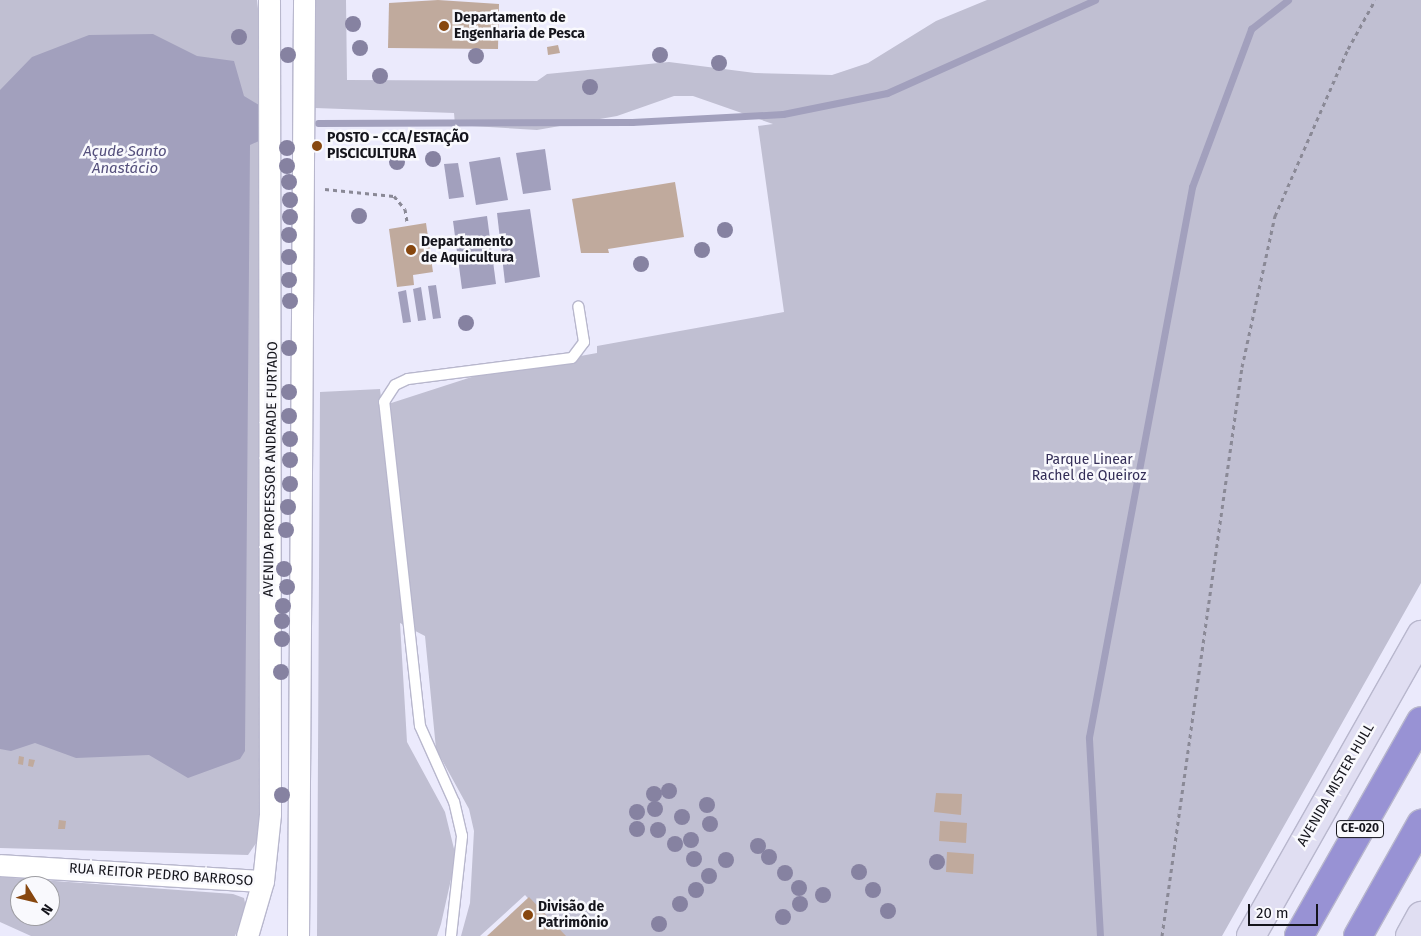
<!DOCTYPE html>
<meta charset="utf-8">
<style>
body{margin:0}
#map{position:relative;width:1421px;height:936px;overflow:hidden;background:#ebeafc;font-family:"Fira Sans",sans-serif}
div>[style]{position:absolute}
.green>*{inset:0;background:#c0bfd2}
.water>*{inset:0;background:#a2a0bd}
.stream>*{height:7px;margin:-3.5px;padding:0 3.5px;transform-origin:3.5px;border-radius:3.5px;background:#a2a0bd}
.building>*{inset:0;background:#c0aa9d}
.path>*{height:3px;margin-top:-1.5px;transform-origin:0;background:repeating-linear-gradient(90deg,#8a8996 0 4px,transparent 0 8px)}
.roads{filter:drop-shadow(1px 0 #b8b7cd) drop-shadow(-1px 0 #b8b7cd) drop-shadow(0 1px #b8b7cd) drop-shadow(0 -1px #b8b7cd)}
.lane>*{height:10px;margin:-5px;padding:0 5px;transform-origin:5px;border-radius:5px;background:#fff}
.street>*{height:21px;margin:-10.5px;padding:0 10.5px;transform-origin:10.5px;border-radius:10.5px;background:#fff}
.secondary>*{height:28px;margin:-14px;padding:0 14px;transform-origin:14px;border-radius:14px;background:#e0def2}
.highway>*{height:28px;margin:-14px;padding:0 14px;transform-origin:14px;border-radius:14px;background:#9892d4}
.trees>*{width:16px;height:16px;margin:-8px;border-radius:50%;background:#8682a1}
.dots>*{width:14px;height:14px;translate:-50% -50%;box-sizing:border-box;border:2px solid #f9f9fd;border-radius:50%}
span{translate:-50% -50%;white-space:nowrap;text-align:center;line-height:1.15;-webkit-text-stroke:5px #f9f9fd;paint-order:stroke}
.shield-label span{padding:1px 4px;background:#f9f9fd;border:1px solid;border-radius:4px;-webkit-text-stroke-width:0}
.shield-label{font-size:12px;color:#15151c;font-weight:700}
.poi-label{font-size:14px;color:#15151c;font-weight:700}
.left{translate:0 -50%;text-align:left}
.park-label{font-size:14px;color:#332d57}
.street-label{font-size:14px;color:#15151c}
.water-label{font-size:15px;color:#544f7c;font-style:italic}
.north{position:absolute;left:10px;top:876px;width:50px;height:50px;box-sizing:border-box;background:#f9f9fd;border:1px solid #9e9ea3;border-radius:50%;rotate:126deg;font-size:14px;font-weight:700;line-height:20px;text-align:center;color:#15151c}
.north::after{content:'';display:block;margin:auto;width:18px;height:22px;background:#87470f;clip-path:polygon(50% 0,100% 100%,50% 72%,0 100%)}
.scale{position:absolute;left:1248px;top:904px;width:70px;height:22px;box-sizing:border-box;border:2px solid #15151c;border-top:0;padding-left:6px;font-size:15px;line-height:18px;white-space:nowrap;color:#15151c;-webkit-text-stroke:4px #f9f9fd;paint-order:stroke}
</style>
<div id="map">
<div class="green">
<div style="clip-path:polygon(0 0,257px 0,261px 35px,259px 839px,248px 855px,0 848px)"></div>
<div style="clip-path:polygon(316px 0,346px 0,347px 80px,537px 81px,547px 74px,669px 62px,755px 73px,832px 75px,868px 63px,936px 21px,987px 0,1421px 0,1421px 583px,1222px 936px,563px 936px,525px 895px,480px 936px,461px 936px,470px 903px,474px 831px,469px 809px,436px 749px,425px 636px,400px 623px,407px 742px,445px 812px,456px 857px,441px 924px,437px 936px,317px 936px,320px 392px,380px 389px,382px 406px,481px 374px,597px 353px,597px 346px,784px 312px,758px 126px,773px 124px,693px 96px,674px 96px,617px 116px,537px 130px,455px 125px,454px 113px,315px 108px)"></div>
<div style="clip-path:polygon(evenodd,0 877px,233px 894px,244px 898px,246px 908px,235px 936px,31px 936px,0 922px,0 877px,20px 886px,50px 886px,50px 916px,20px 916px,20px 886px)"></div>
</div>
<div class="water">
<div style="clip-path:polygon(153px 34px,197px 56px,234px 61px,244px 96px,259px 105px,259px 141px,250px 145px,245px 751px,240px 759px,188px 778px,149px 755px,76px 758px,35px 743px,11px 751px,0 749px,0 90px,32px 57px,89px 35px)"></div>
<div style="clip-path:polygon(545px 149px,551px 190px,523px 194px,516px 153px)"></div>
<div style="clip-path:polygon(500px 157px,508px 200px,476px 205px,469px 162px)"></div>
<div style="clip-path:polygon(458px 163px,464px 197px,449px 199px,444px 164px)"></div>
<div style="clip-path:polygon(530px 209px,540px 277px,505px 283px,497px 213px)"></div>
<div style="clip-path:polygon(487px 216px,496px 284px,462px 289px,453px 221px)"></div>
<div style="clip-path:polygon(436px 285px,441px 318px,433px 319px,428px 286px)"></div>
<div style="clip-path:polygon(421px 287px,426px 320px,418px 321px,413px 289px)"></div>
<div style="clip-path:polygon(406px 290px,411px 322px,403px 323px,398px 292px)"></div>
</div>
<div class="stream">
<div style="left:318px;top:123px;width:314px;rotate:-0.2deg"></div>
<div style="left:632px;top:122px;width:151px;rotate:-3deg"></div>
<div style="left:783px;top:114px;width:106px;rotate:-11.4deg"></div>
<div style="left:887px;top:93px;width:228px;rotate:-24.1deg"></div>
<div style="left:1100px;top:936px;width:199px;rotate:-93.2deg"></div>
<div style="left:1089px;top:737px;width:560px;rotate:-79.39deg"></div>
<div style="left:1192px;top:187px;width:169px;rotate:-69.5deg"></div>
<div style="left:1251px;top:29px;width:47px;rotate:-38.1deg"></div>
</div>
<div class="building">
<div style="clip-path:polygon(438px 0,499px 4px,498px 49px,388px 48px,389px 3px)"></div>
<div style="clip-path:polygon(558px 45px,560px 53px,548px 55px,547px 47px)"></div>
<div style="clip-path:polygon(675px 182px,684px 237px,608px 249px,609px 253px,581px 253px,572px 199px)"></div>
<div style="clip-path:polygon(426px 223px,433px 272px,413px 275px,414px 285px,397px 287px,389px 229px)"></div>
<div style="clip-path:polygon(19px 756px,24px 757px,23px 765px,18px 764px)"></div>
<div style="clip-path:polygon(29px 759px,35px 760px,33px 767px,28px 766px)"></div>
<div style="clip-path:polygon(936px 793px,962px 794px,961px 815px,934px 812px)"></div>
<div style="clip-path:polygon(59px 820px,66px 821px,65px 829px,58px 829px)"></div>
<div style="clip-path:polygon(940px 821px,967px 823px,966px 843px,939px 841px)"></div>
<div style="clip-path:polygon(947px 852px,974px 854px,973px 874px,946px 872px)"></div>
<div style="clip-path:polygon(529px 897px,566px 936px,487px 936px)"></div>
</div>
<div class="path">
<div style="left:325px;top:189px;width:69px;rotate:5.8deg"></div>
<div style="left:394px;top:196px;width:17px;rotate:50deg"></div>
<div style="left:405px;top:209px;width:13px;rotate:81deg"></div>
<div style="left:1162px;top:936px;width:575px;rotate:-82deg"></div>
<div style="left:1242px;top:367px;width:155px;rotate:-77.7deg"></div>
<div style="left:1275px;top:216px;width:182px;rotate:-66.4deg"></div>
<div style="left:1348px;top:49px;width:56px;rotate:-61.1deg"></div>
</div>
<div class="roads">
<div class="lane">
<div style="left:451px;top:936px;width:101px;rotate:-83.7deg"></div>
<div style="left:462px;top:836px;width:35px;rotate:-103deg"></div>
<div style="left:454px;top:802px;width:83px;rotate:-114.1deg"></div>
<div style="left:420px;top:726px;width:326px;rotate:-96.3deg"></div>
<div style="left:384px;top:402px;width:20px;rotate:-57deg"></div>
<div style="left:395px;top:385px;width:14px;rotate:-25deg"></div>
<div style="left:408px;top:379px;width:165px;rotate:-7.3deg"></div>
<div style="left:572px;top:358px;width:20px;rotate:-53deg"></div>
<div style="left:584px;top:342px;width:36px;rotate:-99deg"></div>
</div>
<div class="street">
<div style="left:0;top:865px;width:263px;rotate:3.5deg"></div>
<div style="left:247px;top:936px;width:57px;rotate:-73.8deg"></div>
<div style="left:263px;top:881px;width:67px;rotate:-84deg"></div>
<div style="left:270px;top:814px;width:814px;rotate:-90.07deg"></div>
<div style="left:298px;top:936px;width:936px;rotate:-89.63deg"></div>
</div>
<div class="secondary">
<div style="left:1251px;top:936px;width:346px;rotate:-60.5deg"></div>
<div style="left:1410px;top:936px;width:23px;rotate:-61deg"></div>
</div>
<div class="highway">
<div style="left:1299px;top:936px;width:247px;rotate:-60.4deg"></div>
<div style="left:1358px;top:936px;width:129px;rotate:-60.6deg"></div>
</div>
</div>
<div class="trees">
<div style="left:353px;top:24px"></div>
<div style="left:239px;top:37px"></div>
<div style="left:360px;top:48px"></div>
<div style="left:288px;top:55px"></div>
<div style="left:660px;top:55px"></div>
<div style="left:476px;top:56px"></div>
<div style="left:719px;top:63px"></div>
<div style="left:380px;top:76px"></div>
<div style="left:590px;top:87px"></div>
<div style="left:287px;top:148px"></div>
<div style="left:433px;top:159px"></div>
<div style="left:397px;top:162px"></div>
<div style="left:287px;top:166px"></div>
<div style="left:289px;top:182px"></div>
<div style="left:290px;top:200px"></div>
<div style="left:359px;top:216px"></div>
<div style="left:290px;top:217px"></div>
<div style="left:725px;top:230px"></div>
<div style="left:289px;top:235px"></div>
<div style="left:702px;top:250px"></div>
<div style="left:289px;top:257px"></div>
<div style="left:641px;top:264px"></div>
<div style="left:289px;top:280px"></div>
<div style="left:290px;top:301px"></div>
<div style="left:466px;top:323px"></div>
<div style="left:289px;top:348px"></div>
<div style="left:289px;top:392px"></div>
<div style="left:289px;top:416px"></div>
<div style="left:290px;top:439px"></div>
<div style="left:290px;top:460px"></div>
<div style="left:290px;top:484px"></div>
<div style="left:288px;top:507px"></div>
<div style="left:286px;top:530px"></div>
<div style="left:284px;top:569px"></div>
<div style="left:287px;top:587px"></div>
<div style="left:283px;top:606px"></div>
<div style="left:282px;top:621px"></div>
<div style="left:282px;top:639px"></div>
<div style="left:281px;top:672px"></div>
<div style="left:669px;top:791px"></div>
<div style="left:654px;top:794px"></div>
<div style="left:282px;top:795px"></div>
<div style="left:707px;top:805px"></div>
<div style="left:655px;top:809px"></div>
<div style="left:637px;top:812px"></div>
<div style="left:682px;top:817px"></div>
<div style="left:710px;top:824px"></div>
<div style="left:637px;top:829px"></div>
<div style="left:658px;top:830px"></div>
<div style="left:691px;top:840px"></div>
<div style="left:675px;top:844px"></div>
<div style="left:758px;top:846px"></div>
<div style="left:769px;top:857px"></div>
<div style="left:694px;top:859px"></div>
<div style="left:726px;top:860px"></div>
<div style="left:937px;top:862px"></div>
<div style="left:859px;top:872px"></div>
<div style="left:785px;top:873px"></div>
<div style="left:709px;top:876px"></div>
<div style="left:799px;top:888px"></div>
<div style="left:696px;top:890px"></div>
<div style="left:873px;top:890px"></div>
<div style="left:823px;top:895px"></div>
<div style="left:680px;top:904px"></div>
<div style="left:800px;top:904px"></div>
<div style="left:888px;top:911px"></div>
<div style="left:783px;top:917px"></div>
<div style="left:659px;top:924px"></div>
</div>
<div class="dots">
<div style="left:444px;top:26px;background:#87470f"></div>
<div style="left:317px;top:146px;background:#87470f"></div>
<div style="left:411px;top:250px;background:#87470f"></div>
<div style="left:528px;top:915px;background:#87470f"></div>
</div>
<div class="shield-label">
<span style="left:1360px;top:829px">CE-020</span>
</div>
<div class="poi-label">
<span class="left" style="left:454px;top:26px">Departamento de<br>Engenharia de Pesca</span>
<span class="left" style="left:327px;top:146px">POSTO - CCA/ESTAÇÃO<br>PISCICULTURA</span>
<span class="left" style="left:421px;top:250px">Departamento<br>de Aquicultura</span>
<span class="left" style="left:538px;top:915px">Divisão de<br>Patrimônio</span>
</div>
<div class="park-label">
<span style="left:1089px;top:468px">Parque Linear<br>Rachel de Queiroz</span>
</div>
<div class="street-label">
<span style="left:271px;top:469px;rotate:-89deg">AVENIDA PROFESSOR ANDRADE FURTADO</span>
<span style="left:1336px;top:785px;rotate:-60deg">AVENIDA MISTER HULL</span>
<span style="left:161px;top:875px;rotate:4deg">RUA REITOR PEDRO BARROSO</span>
</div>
<div class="water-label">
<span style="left:125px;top:160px">Açude Santo<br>Anastácio</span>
</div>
<div class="north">N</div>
<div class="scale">20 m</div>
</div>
